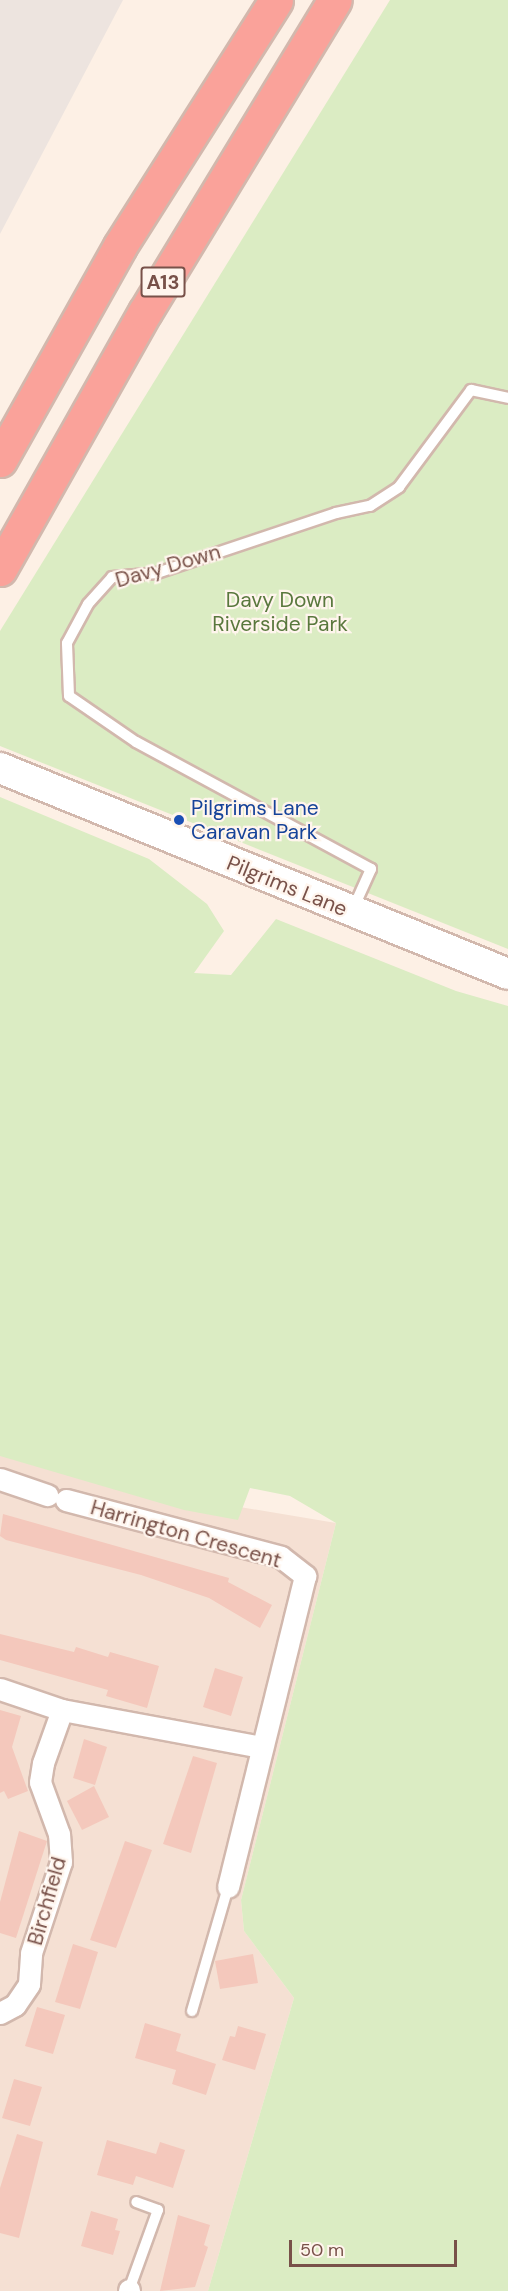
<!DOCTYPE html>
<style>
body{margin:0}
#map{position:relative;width:508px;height:2291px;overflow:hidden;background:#fdf0e5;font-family:"DM Sans",sans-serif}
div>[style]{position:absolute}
.residential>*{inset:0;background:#f5e0d3}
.industrial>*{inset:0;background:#ede4df}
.green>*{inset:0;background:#dbecc3}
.building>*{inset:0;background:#f4c8bc}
.roads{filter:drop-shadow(2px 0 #d2b8ad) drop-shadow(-2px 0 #d2b8ad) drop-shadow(0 2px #d2b8ad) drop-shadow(0 -2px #d2b8ad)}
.lane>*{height:10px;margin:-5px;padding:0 5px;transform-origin:5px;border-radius:5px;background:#fff}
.street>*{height:21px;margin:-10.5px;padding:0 10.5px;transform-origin:10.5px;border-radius:10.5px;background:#fff}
.secondary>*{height:30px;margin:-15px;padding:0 15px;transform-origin:15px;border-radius:15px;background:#fff}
.highway>*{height:33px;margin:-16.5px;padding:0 16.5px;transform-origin:16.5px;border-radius:16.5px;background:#faa29a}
.dots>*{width:16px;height:16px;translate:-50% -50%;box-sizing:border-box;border:3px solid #fff5ed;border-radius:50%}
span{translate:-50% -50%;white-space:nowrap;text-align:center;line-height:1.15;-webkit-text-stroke:4.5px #fff5ed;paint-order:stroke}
.shield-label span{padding:2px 4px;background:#fff5ed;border:2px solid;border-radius:4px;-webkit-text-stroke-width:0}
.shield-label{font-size:20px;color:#785149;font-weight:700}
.street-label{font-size:21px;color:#785149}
.park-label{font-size:21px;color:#59783d}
.transit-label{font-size:21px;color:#164399}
.left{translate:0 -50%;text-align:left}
.scale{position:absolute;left:289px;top:2240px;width:168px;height:27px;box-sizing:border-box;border:3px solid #785149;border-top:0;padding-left:8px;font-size:18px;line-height:21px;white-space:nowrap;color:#785149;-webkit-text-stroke:4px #fff5ed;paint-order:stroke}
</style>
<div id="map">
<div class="residential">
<div style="clip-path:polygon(0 1441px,222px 1504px,336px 1523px,241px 1900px,244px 1931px,294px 1998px,208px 2291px,0 2291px)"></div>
</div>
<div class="industrial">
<div style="clip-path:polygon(0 0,123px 0,0 234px)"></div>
</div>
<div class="green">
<div style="clip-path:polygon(390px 0,508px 0,508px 949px,0 746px,0 631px)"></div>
<div style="clip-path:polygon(0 797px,149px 859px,207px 904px,224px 931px,194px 973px,231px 975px,276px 919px,456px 991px,508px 1006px,508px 2291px,208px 2291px,294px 1998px,244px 1931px,241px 1900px,336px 1523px,290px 1496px,250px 1488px,238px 1520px,184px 1510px,0 1456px)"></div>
</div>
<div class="building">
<div style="clip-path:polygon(3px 1514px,229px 1578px,228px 1582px,272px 1605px,260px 1628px,209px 1598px,141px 1575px,6px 1540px,0 1536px)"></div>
<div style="clip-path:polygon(0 1634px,74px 1652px,76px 1647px,108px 1657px,110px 1652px,159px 1666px,147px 1708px,106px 1696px,108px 1690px,0 1660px)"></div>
<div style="clip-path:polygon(215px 1668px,243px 1677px,231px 1716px,203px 1707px)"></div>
<div style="clip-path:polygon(0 1710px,21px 1716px,12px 1747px,28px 1791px,8px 1799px,4px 1791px,0 1793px)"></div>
<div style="clip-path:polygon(84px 1739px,107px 1747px,95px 1785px,73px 1778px)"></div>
<div style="clip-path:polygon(193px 1756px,217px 1763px,191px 1853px,163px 1844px)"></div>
<div style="clip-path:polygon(94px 1786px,109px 1817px,82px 1830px,67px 1801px)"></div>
<div style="clip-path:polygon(19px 1831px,47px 1841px,16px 1938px,0 1933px,0 1902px)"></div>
<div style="clip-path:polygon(125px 1841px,152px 1850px,116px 1948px,90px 1940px)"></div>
<div style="clip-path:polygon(73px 1944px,98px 1952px,80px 2009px,55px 2002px)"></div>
<div style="clip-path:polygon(253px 1954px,258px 1983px,220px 1989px,215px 1961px)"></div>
<div style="clip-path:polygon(37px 2007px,65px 2015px,53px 2054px,25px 2046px)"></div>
<div style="clip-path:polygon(145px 2023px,181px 2034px,176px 2051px,216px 2064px,206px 2095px,172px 2084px,176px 2070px,135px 2058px)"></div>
<div style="clip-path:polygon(238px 2026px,266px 2034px,255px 2070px,222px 2060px,230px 2036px,235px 2037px)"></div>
<div style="clip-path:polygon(14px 2079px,42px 2087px,30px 2126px,2px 2118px)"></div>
<div style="clip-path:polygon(17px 2134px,43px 2142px,19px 2238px,0 2233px,0 2188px)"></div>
<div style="clip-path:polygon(107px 2140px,156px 2154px,160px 2142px,185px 2150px,173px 2188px,136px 2176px,133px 2185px,97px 2175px)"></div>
<div style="clip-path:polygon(91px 2211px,118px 2219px,115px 2230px,120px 2231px,113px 2255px,81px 2246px)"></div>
<div style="clip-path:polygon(178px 2215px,210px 2225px,204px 2245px,208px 2247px,195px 2287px,160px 2291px)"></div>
</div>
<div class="roads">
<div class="lane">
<div style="left:353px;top:909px;width:44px;rotate:-65.8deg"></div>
<div style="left:371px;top:869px;width:267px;rotate:-151.6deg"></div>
<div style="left:136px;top:742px;width:81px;rotate:-145.5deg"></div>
<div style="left:69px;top:696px;width:53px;rotate:-92.2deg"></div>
<div style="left:67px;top:643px;width:44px;rotate:-61.7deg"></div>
<div style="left:88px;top:604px;width:36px;rotate:-48deg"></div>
<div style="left:112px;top:577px;width:45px;rotate:-5.1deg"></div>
<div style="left:157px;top:573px;width:189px;rotate:-18.5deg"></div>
<div style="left:336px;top:513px;width:35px;rotate:-12deg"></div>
<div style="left:370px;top:506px;width:35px;rotate:-33deg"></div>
<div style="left:399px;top:487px;width:121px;rotate:-53.4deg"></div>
<div style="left:471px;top:390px;width:38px;rotate:12deg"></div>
<div style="left:192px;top:2011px;width:129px;rotate:-73.8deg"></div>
<div style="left:129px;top:2290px;width:85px;rotate:-70.1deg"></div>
<div style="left:158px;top:2210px;width:23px;rotate:-160deg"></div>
</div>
<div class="street">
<div style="left:0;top:1479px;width:50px;rotate:18.8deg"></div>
<div style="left:66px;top:1500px;width:222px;rotate:14.8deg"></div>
<div style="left:281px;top:1557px;width:31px;rotate:38deg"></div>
<div style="left:305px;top:1576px;width:320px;rotate:103.9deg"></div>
<div style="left:0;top:1689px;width:65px;rotate:18.7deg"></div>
<div style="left:62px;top:1710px;width:202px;rotate:10.5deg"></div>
<div style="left:0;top:2013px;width:17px;rotate:-28deg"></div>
<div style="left:15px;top:2005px;width:25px;rotate:-56deg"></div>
<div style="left:29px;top:1984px;width:31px;rotate:-86deg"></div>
<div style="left:31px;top:1953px;width:96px;rotate:-71.8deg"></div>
<div style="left:61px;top:1862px;width:28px;rotate:-94deg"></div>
<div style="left:59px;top:1834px;width:55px;rotate:-110.1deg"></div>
<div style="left:40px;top:1782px;width:19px;rotate:-81deg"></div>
<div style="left:43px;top:1763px;width:56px;rotate:-70.3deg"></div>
<div style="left:129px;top:2291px;width:1px;rotate:-90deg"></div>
</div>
<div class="secondary">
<div style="left:0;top:768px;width:548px;rotate:22.07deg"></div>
</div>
<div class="highway">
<div style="left:0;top:460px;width:245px;rotate:-60.7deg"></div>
<div style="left:120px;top:246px;width:291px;rotate:-57.6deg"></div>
<div style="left:0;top:569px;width:295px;rotate:-60.6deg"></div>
<div style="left:145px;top:312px;width:365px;rotate:-58.7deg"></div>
</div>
</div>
<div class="dots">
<div style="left:179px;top:820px;background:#1a4fb4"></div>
</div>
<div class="shield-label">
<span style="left:163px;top:282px">A13</span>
</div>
<div class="street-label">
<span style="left:168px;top:566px;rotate:-16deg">Davy Down</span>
<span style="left:287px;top:886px;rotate:22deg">Pilgrims Lane</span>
<span style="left:186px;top:1534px;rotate:16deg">Harrington Crescent</span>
<span style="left:47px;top:1901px;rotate:-74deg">Birchfield</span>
</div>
<div class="park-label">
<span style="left:280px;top:612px">Davy Down<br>Riverside Park</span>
</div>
<div class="transit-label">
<span class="left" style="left:191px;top:820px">Pilgrims Lane<br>Caravan Park</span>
</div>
<div class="scale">50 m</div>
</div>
